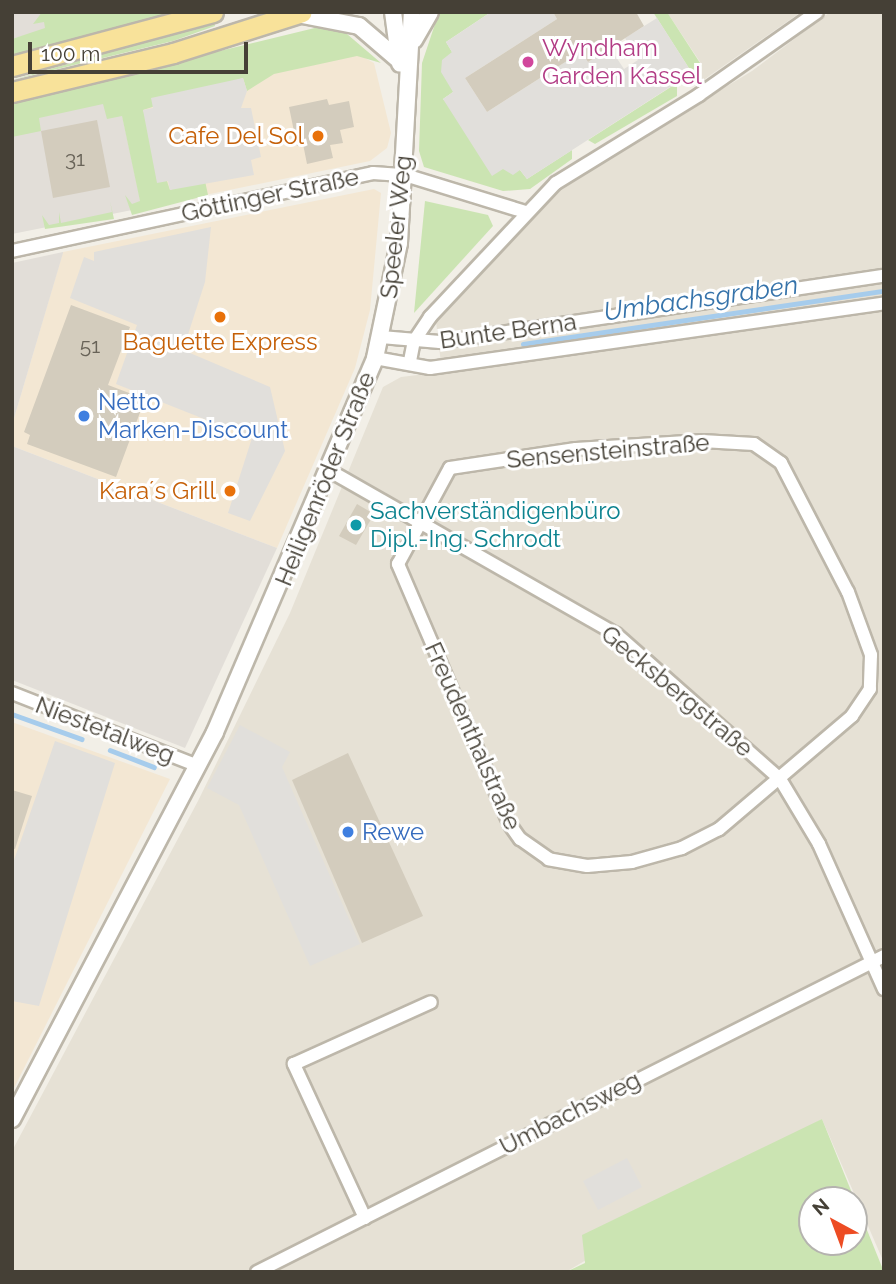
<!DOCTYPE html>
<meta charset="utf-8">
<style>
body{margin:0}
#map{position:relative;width:896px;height:1284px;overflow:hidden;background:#f2efe7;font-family:Raleway,sans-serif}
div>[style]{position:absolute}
.residential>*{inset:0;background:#e6e1d5}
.commercial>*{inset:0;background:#f3e7d3}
.industrial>*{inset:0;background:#e2ded8}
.green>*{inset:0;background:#cbe4b2}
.parking>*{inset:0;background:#e1dfdb}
.stream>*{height:4.5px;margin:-2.25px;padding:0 2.25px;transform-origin:2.25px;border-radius:2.25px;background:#a6ccec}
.building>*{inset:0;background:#d3ccbd}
.roads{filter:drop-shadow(2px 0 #bdb7aa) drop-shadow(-2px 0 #bdb7aa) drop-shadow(0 2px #bdb7aa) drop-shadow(0 -2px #bdb7aa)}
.minor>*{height:12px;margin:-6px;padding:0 6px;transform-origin:6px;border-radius:6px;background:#fff}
.tertiary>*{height:16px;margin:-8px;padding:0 8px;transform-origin:8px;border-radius:8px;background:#fff}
.primary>*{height:19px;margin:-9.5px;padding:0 9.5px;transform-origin:9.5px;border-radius:9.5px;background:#f8e29a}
.dots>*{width:19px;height:19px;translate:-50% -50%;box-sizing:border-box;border:4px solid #fff;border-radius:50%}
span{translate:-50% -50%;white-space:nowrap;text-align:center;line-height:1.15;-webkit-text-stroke:6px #fff;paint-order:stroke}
.number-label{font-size:21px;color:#686358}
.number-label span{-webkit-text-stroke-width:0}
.hotel-label{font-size:24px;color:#b23c85}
.left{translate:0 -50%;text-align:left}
.food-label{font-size:24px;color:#c56008}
.right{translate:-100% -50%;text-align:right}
.street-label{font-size:24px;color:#454036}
.shop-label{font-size:24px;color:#366cbe}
.culture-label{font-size:24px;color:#0d838f}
.water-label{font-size:26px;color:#3673aa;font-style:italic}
.frame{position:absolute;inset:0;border:14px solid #454036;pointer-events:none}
.north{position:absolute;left:798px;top:1186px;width:70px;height:70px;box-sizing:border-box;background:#fff;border:2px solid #b5b3af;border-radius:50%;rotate:319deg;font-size:19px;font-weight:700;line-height:28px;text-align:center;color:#454036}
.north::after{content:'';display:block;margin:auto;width:24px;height:32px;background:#ed4c23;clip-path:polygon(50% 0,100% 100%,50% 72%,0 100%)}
.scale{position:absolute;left:28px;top:42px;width:220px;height:32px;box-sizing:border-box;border:4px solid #454036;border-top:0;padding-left:9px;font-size:21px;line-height:24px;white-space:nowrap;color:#454036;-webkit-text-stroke:5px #fff;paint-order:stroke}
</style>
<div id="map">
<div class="residential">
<div style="clip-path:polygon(667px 12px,801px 12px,702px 81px,692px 73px,702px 65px)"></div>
<div style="clip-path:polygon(830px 12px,884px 12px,884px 1263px,822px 1119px,566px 1272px,12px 1272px,12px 1151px,198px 801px,290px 613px,383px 387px,401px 377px,442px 372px,436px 321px,520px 226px,574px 179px,752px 71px)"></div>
</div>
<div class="commercial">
<div style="clip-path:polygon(356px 53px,374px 63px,391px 133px,387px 148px,370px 161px,142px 208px,118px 96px)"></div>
<div style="clip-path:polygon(374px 189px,381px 193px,370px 310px,355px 368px,277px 548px,12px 446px,12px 425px,63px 252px)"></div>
<div style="clip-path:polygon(12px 722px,170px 779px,12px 1092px)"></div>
</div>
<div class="industrial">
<div style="clip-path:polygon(12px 12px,107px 12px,12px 39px)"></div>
<div style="clip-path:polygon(118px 96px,142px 208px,12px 234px,12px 117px)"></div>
<div style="clip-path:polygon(63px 252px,63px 253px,12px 425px,12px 263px)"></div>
<div style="clip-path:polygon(12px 446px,277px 548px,185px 748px,12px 680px)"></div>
</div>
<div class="green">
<div style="clip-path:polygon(42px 12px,181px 12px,12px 56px,12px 39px,45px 28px,44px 22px,33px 24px)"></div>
<div style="clip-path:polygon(439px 12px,491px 12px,446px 42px,452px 52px,453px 92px,443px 99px,503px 169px,520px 170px,527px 179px,572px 150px,572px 159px,530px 189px,503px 191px,424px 167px,419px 151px,422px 63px)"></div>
<div style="clip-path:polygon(653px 12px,667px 12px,702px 66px,692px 73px)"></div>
<div style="clip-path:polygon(214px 22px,215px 26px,173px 41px,12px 80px)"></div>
<div style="clip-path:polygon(323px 26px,349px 29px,347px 34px,381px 63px,357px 56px,274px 74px,247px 91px,243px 78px,143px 110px,170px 190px,204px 176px,208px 195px,132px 215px,125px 195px,132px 204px,140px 201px,122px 116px,107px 119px,103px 104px,39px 118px,41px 131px,12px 137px,12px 101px)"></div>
<div style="clip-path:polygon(677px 83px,677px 96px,595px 144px,588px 140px)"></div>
<div style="clip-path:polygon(110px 201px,114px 219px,45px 229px,42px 215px,49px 225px,59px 223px,59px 212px,61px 223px,112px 212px)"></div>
<div style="clip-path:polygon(425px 201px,488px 215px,493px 226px,414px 313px)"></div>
<div style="clip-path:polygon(evenodd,822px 1119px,884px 1272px,566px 1272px,585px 1263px,582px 1235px,822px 1119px,812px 1200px,854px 1200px,854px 1242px,812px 1242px,812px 1200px)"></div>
</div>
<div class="parking">
<div style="clip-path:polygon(491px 12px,553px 12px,557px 19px,465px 78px,487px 112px,581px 52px,588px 62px,610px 48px,624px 69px,638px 60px,625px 38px,657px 18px,692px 73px,527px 179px,520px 170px,513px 175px,503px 169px,492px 176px,443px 99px,453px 92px,441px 72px,442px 60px,452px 52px,446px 42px)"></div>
<div style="clip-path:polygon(243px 78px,247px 91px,241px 108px,251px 108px,261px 157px,251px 160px,254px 175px,170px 190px,168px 181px,157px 183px,143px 110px,153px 108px,151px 98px)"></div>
<div style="clip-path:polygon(211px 227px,205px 282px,183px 350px,270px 387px,285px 451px,250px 521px,228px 513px,252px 438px,116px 384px,137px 325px,70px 298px,84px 257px,94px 261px,94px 252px)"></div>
<div style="clip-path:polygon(240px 725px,290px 752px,282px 767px,360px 944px,310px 966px,239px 805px,207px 788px)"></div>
<div style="clip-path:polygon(55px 741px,115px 763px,39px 1006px,12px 1001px,12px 866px)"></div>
<div style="clip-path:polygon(627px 1158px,642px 1187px,598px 1210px,583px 1181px)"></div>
</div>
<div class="stream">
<div style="left:523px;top:344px;width:365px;rotate:-8.4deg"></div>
<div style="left:12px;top:714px;width:74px;rotate:19.7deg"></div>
<div style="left:110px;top:750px;width:47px;rotate:21.1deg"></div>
</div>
<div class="building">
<div style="clip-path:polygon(553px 12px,636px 12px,644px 26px,588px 62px,581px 52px,487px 112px,465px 78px,557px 19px)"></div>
<div style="clip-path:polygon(327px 99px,329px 105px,349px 101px,354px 127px,340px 130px,343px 143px,330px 145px,333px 158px,307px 164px,303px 144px,297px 146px,289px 107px)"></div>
<div style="clip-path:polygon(97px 120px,110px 187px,53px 198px,41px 131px)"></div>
<div style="clip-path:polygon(71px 305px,130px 327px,108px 385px,145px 399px,116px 477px,27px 444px,30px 435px,24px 432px)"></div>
<div style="clip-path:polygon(357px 504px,374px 514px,356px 545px,339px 536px)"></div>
<div style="clip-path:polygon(348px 753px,423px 916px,362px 943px,292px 780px)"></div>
<div style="clip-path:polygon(12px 790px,32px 796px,15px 849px,12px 848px)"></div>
</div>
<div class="roads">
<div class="minor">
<div style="left:12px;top:251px;width:369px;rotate:-12.2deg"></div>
<div style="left:373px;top:173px;width:32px;rotate:4deg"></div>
<div style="left:405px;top:175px;width:126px;rotate:17.1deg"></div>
<div style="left:381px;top:337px;width:59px;rotate:4.8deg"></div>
<div style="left:440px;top:342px;width:449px;rotate:-8.5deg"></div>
<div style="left:375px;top:358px;width:56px;rotate:10.3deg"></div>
<div style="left:430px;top:368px;width:459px;rotate:-8.1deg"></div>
<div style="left:410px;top:361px;width:20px;rotate:-79deg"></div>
<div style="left:414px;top:341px;width:29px;rotate:-56deg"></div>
<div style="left:430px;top:317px;width:184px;rotate:-46.8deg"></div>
<div style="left:556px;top:183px;width:168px;rotate:-31.6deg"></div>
<div style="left:699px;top:95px;width:144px;rotate:-35.1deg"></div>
<div style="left:702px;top:441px;width:52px;rotate:3.3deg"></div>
<div style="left:754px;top:444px;width:33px;rotate:35deg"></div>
<div style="left:781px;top:463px;width:145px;rotate:62.6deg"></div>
<div style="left:848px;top:592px;width:67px;rotate:69.9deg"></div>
<div style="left:871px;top:655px;width:34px;rotate:92deg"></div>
<div style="left:870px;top:689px;width:32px;rotate:124deg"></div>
<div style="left:852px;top:716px;width:175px;rotate:139.6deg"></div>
<div style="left:719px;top:829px;width:42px;rotate:152.8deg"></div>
<div style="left:682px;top:848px;width:52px;rotate:164.4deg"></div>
<div style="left:632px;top:862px;width:45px;rotate:174.9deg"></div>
<div style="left:587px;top:866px;width:39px;rotate:-170deg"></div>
<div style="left:549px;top:859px;width:35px;rotate:-145deg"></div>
<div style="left:520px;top:839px;width:19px;rotate:-125deg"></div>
<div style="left:509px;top:823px;width:282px;rotate:-113.2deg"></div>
<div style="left:398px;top:564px;width:109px;rotate:-61.6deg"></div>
<div style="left:450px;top:468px;width:127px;rotate:-8.6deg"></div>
<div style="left:576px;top:449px;width:126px;rotate:-3.6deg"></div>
<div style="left:330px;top:471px;width:329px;rotate:29.7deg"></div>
<div style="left:616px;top:634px;width:219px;rotate:41.5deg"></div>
<div style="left:780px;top:779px;width:76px;rotate:59deg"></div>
<div style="left:819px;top:844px;width:159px;rotate:65.9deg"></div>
<div style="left:12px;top:693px;width:200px;rotate:21.4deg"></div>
<div style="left:365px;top:1218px;width:170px;rotate:-114.8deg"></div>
<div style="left:294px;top:1064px;width:150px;rotate:-24.3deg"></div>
<div style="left:257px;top:1272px;width:702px;rotate:-26.75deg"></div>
</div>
<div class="tertiary">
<div style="left:393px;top:12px;width:52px;rotate:82.3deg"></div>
<div style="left:297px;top:14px;width:63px;rotate:11deg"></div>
<div style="left:359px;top:26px;width:54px;rotate:40.5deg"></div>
<div style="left:414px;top:40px;width:32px;rotate:-60deg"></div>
<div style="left:12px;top:1119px;width:437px;rotate:-62.3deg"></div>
<div style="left:215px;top:732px;width:407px;rotate:-66.8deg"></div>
<div style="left:375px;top:358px;width:117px;rotate:-78.2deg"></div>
<div style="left:399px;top:243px;width:231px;rotate:-86.8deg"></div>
</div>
<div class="primary">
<div style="left:12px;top:66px;width:208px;rotate:-15deg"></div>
<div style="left:12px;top:92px;width:166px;rotate:-13.6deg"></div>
<div style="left:173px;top:53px;width:135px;rotate:-17.6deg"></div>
</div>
</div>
<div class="dots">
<div style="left:528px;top:62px;background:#d1479c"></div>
<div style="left:318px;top:136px;background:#e8710a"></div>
<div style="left:220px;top:317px;background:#e8710a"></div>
<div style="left:84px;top:416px;background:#3f7fe0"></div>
<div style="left:230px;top:491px;background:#e8710a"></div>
<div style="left:356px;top:525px;background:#0f9aa8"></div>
<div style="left:348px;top:832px;background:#3f7fe0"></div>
</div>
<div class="number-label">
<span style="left:75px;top:159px">31</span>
<span style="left:90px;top:346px">51</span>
</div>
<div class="hotel-label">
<span class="left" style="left:542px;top:62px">Wyndham<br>Garden Kassel</span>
</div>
<div class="food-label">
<span class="right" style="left:304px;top:136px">Cafe Del Sol</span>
<span style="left:220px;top:342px">Baguette Express</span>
<span class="right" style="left:216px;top:491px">Kara´s Grill</span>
</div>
<div class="street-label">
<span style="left:270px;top:195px;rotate:-12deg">Göttinger Straße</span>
<span style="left:396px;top:227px;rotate:-84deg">Speeler Weg</span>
<span style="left:508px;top:331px;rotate:-8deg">Bunte Berna</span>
<span style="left:608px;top:451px;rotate:-5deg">Sensensteinstraße</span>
<span style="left:325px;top:479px;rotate:-68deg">Heiligenröder Straße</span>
<span style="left:677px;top:691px;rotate:40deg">Gecksbergstraße</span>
<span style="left:105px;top:730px;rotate:21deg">Niestetalweg</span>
<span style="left:473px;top:736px;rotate:66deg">Freudenthalstraße</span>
<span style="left:570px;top:1113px;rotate:-27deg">Umbachsweg</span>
</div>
<div class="shop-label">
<span class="left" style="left:98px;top:416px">Netto<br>Marken-Discount</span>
<span class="left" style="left:362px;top:832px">Rewe</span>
</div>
<div class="culture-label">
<span class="left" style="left:370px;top:525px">Sachverständigenbüro<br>Dipl.-Ing. Schrodt</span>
</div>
<div class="water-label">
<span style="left:701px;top:299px;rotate:-8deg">Umbachsgraben</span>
</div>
<div class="frame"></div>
<div class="north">N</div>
<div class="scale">100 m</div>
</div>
